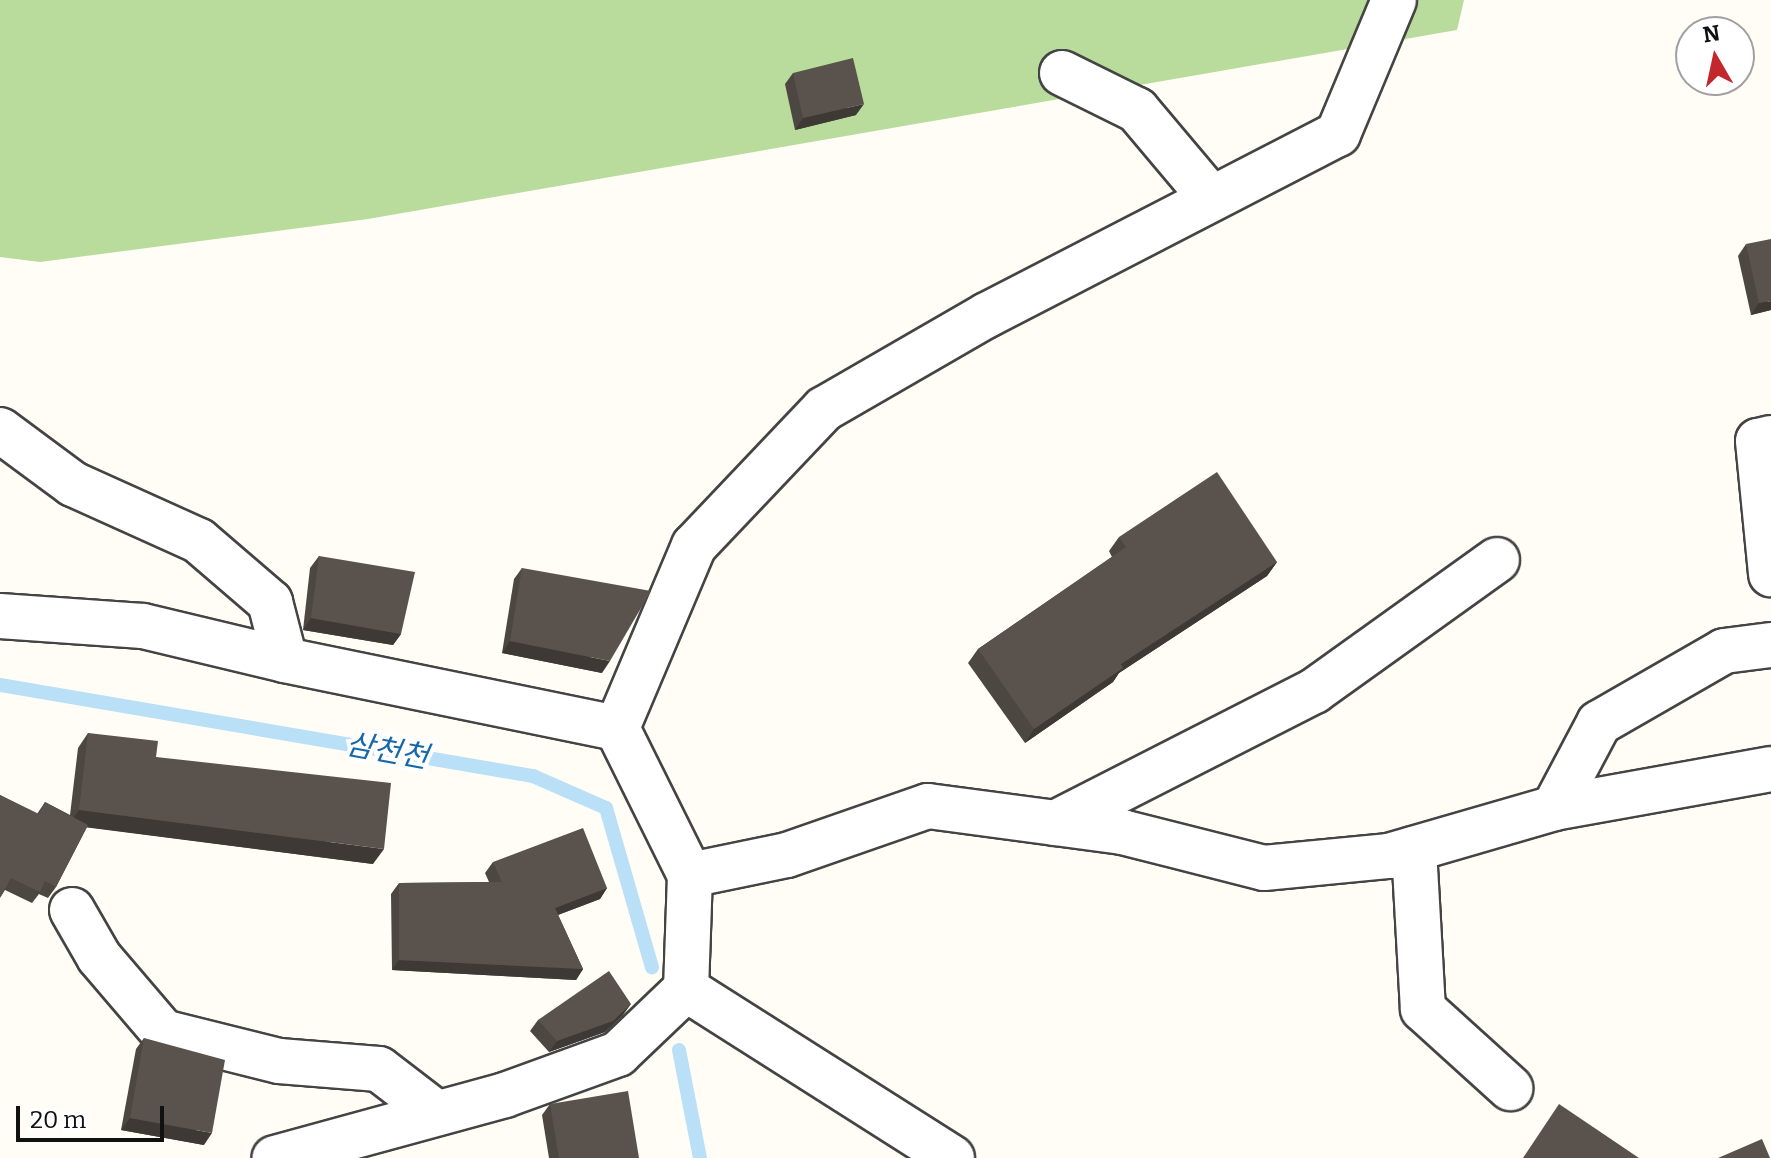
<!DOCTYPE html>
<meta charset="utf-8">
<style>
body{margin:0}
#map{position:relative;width:1771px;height:1158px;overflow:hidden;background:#fffdf5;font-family:Bitter,"Noto Sans KR",serif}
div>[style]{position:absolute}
.forest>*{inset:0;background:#b9dc9c}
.stream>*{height:14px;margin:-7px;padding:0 7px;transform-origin:7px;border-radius:7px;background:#b9e0f7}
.roads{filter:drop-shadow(2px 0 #444) drop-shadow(-2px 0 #444) drop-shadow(0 2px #444) drop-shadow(0 -2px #444)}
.minor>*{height:44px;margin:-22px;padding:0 22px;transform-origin:22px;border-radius:22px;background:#fff}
.wall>*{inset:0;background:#4d4742}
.shaded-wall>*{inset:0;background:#3f3936}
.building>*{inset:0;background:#5a524d}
span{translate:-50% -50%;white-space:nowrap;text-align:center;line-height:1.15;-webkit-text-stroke:8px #fff;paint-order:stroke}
.water-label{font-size:30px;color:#1768a6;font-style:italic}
.north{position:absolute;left:1675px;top:16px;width:80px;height:80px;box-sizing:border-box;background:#fff;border:2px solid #a0a0a0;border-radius:50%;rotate:351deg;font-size:22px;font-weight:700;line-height:32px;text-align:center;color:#111}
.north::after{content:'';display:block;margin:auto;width:28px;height:36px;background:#c4262e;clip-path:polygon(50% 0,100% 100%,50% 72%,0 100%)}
.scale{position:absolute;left:16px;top:1106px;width:148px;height:36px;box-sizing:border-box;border:4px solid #111;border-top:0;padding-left:10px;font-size:24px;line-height:28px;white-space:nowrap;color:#111;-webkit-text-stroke:6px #fff;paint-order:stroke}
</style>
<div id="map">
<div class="forest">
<div style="clip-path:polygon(0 0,1464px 0,1457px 30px,368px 219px,40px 262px,0 257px)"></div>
</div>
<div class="stream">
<div style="left:0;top:685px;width:541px;rotate:9.69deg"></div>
<div style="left:533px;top:776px;width:80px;rotate:23.7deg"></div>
<div style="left:606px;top:808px;width:166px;rotate:73.9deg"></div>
<div style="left:679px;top:1050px;width:110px;rotate:79deg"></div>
</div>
<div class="roads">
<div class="minor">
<div style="left:1062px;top:73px;width:84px;rotate:26.3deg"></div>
<div style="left:1137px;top:110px;width:115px;rotate:49.9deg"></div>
<div style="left:0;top:430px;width:91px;rotate:36.5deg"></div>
<div style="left:73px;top:484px;width:138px;rotate:24.3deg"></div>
<div style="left:199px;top:541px;width:94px;rotate:40.7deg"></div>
<div style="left:270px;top:602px;width:60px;rotate:75.5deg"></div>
<div style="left:285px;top:660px;width:339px;rotate:11.6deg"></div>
<div style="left:617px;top:728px;width:164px;rotate:63.6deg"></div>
<div style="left:690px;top:875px;width:114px;rotate:92deg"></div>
<div style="left:686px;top:989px;width:94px;rotate:136.3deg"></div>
<div style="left:618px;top:1054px;width:120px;rotate:160.1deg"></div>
<div style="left:505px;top:1095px;width:239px;rotate:164.7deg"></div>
<div style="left:1771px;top:438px;width:13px;rotate:167deg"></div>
<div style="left:1758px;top:441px;width:134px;rotate:84.4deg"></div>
<div style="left:0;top:616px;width:143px;rotate:4deg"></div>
<div style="left:143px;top:626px;width:146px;rotate:13.5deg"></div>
<div style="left:617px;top:728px;width:198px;rotate:-67.1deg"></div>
<div style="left:694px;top:546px;width:189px;rotate:-46.5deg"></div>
<div style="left:824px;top:409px;width:188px;rotate:-30deg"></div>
<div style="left:987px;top:315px;width:395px;rotate:-27.3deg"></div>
<div style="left:1338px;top:134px;width:145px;rotate:-67.3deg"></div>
<div style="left:1554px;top:808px;width:96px;rotate:-62.1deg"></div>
<div style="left:1599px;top:723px;width:144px;rotate:-29.9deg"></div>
<div style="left:1724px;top:651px;width:47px;rotate:-7.3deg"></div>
<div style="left:1055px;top:823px;width:291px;rotate:-27deg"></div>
<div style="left:1314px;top:691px;width:225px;rotate:-35.6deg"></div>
<div style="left:1414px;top:849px;width:160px;rotate:86.8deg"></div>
<div style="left:1423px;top:1009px;width:118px;rotate:42.2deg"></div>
<div style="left:690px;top:875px;width:99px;rotate:-11.7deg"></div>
<div style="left:787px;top:855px;width:149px;rotate:-19.2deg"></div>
<div style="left:928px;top:806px;width:196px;rotate:7.6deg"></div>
<div style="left:1122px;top:832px;width:146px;rotate:14.2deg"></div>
<div style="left:1264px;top:868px;width:126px;rotate:-5.5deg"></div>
<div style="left:1389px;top:856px;width:172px;rotate:-16.2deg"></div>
<div style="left:1554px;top:808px;width:220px;rotate:-10.2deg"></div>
<div style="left:72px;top:910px;width:54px;rotate:60.1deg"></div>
<div style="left:99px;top:957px;width:99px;rotate:49.5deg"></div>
<div style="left:163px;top:1032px;width:120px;rotate:14deg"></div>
<div style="left:279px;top:1061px;width:100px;rotate:4.6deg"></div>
<div style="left:379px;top:1069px;width:71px;rotate:37.5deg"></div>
<div style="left:686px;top:989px;width:315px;rotate:32.4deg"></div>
</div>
</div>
<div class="wall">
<div style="clip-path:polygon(793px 73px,856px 115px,795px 130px,785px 84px)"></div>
<div style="clip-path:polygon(1746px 244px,1771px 310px,1751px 315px,1738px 256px)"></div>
<div style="clip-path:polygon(1119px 537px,1277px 562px,1267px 576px,1119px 673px,1113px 682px,1025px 743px,968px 663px,978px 649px,1112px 557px,1109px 551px)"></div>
<div style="clip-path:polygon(319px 556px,401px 634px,393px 645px,303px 630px,310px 568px)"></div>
<div style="clip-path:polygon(522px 568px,602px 673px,502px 653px,514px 579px)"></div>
<div style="clip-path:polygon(88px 733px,156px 757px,373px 864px,87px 827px,56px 887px,48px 898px,39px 894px,32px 903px,5px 890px,0 898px,0 795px,37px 814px,45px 802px,70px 815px,78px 748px)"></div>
<div style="clip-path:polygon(493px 862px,607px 888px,600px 899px,558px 915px,583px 969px,576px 980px,392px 970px,391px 894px,399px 883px,489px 882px,485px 873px)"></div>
<div style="clip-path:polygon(623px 1015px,605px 1032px,549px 1052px,530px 1031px,538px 1020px)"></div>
<div style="clip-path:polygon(144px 1038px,204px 1145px,121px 1130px,136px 1049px)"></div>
<div style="clip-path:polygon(550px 1104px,639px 1158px,549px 1158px,542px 1115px)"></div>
</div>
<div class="shaded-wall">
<div style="clip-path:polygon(864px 104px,856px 115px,795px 130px,803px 118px)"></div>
<div style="clip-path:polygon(1771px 301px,1771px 310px,1751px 315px,1759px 303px)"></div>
<div style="clip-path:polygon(1277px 562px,1267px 576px,1119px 673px,1113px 682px,1025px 743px,1034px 729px,1121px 664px)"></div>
<div style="clip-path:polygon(311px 618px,401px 634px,393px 645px,303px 630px)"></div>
<div style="clip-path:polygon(510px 641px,610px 661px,602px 673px,502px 653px)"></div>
<div style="clip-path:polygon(79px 810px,384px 849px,373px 864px,68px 825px)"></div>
<div style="clip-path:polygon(607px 888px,600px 899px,547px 919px,555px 908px)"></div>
<div style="clip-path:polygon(399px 960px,583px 969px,576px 980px,392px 970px)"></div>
<div style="clip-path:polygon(631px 1004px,623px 1015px,605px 1032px,549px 1052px,557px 1041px)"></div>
<div style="clip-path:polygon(130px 1118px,212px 1133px,204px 1145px,121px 1130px)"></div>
</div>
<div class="building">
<div style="clip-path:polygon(853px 58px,864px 104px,803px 118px,793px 73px)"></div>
<div style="clip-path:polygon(1771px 239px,1771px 301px,1759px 303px,1746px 244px)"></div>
<div style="clip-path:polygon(1217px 472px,1277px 562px,1121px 664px,1123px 668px,1034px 729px,978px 649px,1126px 547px,1119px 537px)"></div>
<div style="clip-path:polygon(319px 556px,415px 572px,401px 634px,311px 618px)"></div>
<div style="clip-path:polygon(522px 568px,651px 591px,610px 661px,510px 641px)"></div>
<div style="clip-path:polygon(88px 733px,158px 741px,156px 757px,391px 783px,384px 849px,79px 810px)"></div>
<div style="clip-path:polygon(0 795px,39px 814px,45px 802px,88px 825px,56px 887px,45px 881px,40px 892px,11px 878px,1px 896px,0 895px)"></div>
<div style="clip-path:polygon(583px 828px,607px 888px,555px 908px,583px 969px,399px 960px,399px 883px,502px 882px,493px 862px)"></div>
<div style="clip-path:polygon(609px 971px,631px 1004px,613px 1021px,557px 1041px,538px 1020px)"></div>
<div style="clip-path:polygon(144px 1038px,225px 1060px,212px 1133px,130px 1118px)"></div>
<div style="clip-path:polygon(628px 1091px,639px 1158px,559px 1158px,550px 1104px)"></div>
<div style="clip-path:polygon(1559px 1104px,1639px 1158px,1523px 1158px)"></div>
<div style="clip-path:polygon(1762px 1139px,1770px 1158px,1718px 1158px)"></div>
</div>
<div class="water-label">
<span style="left:387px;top:751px;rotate:10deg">삼천천</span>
</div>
<div class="north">N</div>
<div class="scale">20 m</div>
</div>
